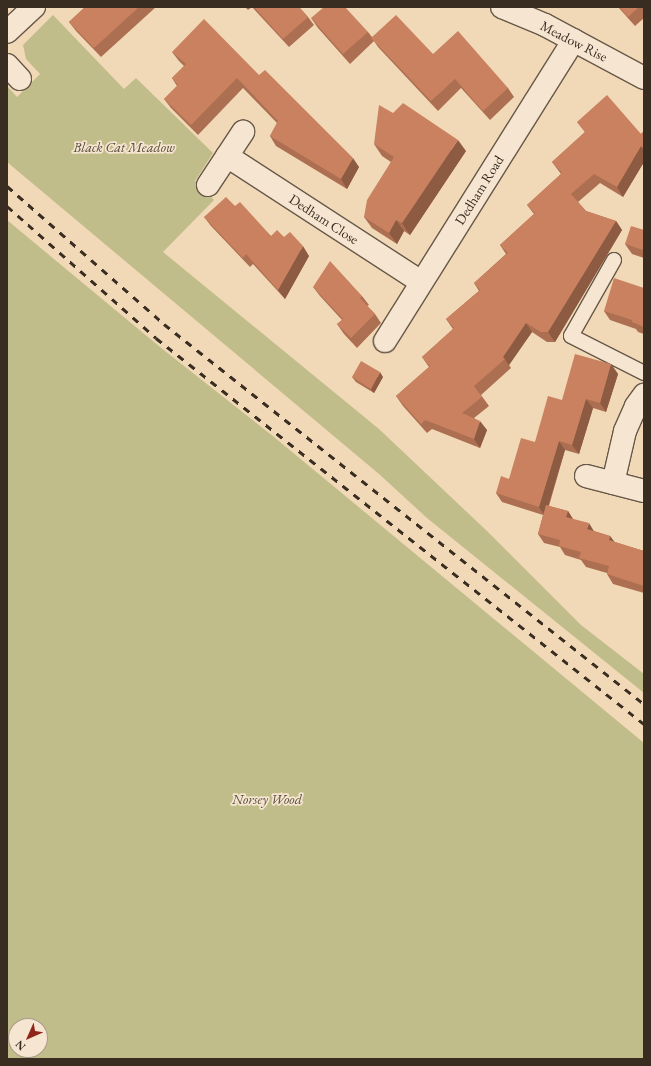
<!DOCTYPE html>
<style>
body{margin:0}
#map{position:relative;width:651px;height:1066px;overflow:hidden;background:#f1d9b8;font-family:"EB Garamond",serif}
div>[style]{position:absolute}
.green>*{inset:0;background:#c1bd8a}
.roads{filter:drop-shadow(1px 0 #675848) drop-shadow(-1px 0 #675848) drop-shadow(0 1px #675848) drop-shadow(0 -1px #675848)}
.lane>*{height:14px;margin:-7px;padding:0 7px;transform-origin:7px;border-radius:7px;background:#f6e6d1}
.street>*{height:22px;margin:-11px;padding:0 11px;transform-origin:11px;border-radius:11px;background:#f6e6d1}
.rail>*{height:3px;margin-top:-1.5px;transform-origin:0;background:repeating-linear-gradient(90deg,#392d22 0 7px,transparent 0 14px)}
.wall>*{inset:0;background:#ad6f52}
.shaded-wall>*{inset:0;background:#8d5a42}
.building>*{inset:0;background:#c9815f}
span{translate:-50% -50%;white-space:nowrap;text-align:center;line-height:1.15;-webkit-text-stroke:3.5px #f6e6d1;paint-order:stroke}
.street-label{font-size:14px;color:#392d22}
.park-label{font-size:14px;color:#544a37;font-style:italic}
.frame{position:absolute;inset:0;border:8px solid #392d22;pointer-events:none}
.north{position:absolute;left:8px;top:1018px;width:40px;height:40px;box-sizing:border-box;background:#f6e6d1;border:1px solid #aa9c8b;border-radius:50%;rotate:225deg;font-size:11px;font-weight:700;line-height:16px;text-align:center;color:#392d22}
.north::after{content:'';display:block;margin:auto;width:14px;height:18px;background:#8f2418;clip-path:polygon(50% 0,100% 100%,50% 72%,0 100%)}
</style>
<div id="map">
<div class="green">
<div style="clip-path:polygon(53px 15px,124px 89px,136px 78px,213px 153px,195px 181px,214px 200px,163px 252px,379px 429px,488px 532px,581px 625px,644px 674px,644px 693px,427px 518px,379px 474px,7px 162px,7px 86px,17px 97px,40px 74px,26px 59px,23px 45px)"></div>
<div style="clip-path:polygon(evenodd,7px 220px,160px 347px,274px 437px,644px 743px,644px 1059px,7px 1059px,7px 220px,16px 1026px,40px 1026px,40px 1050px,16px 1050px,16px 1026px)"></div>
</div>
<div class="roads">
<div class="lane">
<div style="left:614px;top:260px;width:87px;rotate:119.5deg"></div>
<div style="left:571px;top:336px;width:82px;rotate:26.9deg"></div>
</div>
<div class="street">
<div style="left:502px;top:7px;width:47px;rotate:22.7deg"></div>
<div style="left:545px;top:25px;width:112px;rotate:28.2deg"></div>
<div style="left:7px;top:32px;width:37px;rotate:-43deg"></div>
<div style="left:7px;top:65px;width:19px;rotate:47deg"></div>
<div style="left:227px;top:156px;width:231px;rotate:33deg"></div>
<div style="left:208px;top:185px;width:64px;rotate:-56.6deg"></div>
<div style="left:385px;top:341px;width:355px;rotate:-57.9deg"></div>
<div style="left:586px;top:476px;width:60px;rotate:14.5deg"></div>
<div style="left:613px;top:483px;width:53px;rotate:-77deg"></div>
<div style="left:625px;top:431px;width:27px;rotate:-66deg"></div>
<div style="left:636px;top:406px;width:14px;rotate:-54deg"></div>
</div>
</div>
<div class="rail">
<div style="left:7px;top:186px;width:209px;rotate:41.3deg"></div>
<div style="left:164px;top:324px;width:612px;rotate:38.37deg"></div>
<div style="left:7px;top:206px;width:199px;rotate:41.5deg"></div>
<div style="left:156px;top:338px;width:622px;rotate:38.34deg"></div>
</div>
<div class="wall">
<div style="clip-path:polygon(85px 7px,156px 7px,101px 57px,76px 31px,69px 22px)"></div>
<div style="clip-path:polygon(245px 7px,252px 7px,248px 10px)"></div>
<div style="clip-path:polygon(252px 7px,299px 7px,308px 17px,314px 25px,289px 47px)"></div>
<div style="clip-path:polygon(618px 7px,644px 7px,644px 18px,635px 26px)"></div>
<div style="clip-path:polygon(311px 18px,368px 32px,372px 37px,433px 54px,508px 88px,514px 97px,490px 120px,461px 88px,438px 111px,378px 47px,374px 41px,350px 64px,318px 28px)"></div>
<div style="clip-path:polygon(172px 52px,259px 75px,359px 167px,347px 189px,276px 146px,270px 136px,277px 123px,243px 88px,198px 135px,171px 108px,164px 99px,177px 86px,172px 78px,184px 66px,179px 61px)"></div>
<div style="clip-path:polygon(577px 122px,641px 134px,644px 131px,644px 162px,623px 197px,600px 183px,578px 202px,586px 211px,616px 221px,622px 230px,555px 342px,547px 342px,532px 332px,509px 365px,511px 368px,481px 395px,489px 406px,474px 418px,487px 430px,480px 448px,432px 429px,427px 433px,403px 406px,396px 396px,429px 367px,422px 357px,453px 329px,446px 319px,479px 291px,474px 283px,506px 254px,500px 245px,534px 214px,527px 205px,561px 174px,552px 162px,585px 132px)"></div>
<div style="clip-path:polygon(374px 144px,466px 151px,410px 235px,404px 231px,397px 244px,372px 228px,364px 217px,391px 162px,382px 156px)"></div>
<div style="clip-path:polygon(235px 206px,271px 236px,284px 237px,309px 256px,285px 299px,253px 264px,250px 267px,211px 226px,204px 217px)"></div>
<div style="clip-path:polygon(644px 230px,644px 258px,632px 254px,625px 244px)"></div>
<div style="clip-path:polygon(313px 287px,362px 296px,369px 305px,367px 306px,375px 314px,381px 323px,357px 348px,344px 334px,337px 324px,342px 320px,320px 296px)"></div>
<div style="clip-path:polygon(644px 288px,644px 334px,638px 332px,636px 329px,610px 320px,604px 311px)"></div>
<div style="clip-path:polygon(611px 364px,618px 374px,606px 412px,593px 408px,579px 454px,565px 450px,549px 506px,568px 511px,573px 519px,594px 531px,610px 536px,614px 542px,644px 551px,644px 593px,613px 584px,607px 574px,607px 573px,586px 567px,581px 560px,565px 555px,560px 547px,544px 543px,538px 534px,543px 515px,502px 502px,496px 493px,509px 479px,535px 442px,562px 400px)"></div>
<div style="clip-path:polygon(352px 377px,383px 377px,374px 393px,356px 382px)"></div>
</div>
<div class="shaded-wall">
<div style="clip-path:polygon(458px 140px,466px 151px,410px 235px,402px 223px)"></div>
<div style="clip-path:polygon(641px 146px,644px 150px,644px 162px,623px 197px,617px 187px)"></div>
<div style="clip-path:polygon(353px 158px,359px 167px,347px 189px,341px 179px)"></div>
<div style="clip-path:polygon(396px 220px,404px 231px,397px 244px,389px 233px)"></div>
<div style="clip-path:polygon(616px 221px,622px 230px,555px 342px,548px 332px)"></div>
<div style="clip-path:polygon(303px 246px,309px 256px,285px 299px,278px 290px)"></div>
<div style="clip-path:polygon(526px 323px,532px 332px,509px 365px,503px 357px)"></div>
<div style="clip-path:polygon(611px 364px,618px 374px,606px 412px,600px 403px)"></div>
<div style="clip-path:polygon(380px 372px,383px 377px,374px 393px,371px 389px)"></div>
<div style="clip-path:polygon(586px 399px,593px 408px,579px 454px,572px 445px)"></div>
<div style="clip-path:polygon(480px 421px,487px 430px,480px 448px,474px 439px)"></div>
<div style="clip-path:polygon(559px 441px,565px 450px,545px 516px,539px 507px)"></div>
<div style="clip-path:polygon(568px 511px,574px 521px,566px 517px)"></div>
<div style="clip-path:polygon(589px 523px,595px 533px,587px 529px)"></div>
<div style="clip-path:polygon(610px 536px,617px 545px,609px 540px)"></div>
</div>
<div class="building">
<div style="clip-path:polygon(85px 7px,139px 7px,94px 48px,69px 22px)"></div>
<div style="clip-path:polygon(254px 7px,299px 7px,308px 17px,283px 39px)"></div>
<div style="clip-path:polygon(324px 7px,345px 7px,368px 32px,343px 54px,311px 18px)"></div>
<div style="clip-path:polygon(619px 7px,639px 7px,628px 17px)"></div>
<div style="clip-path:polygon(396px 15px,433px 54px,458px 31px,508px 88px,483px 111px,455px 79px,431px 101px,371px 38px)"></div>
<div style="clip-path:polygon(204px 19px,259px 75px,265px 70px,353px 158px,341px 179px,270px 136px,278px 121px,237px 78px,191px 125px,164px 99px,178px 85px,172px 78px,186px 64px,172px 52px)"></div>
<div style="clip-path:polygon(607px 95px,641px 134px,644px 131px,644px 150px,641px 146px,617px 187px,594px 174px,571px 194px,586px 211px,616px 221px,548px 332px,541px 332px,526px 323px,503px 357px,505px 359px,474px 386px,482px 397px,462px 413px,480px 421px,474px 439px,425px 420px,421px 424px,396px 396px,430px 366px,422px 357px,454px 328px,446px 319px,480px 290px,474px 283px,508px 253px,500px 245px,535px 213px,527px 205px,562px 173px,552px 162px,585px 132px,577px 122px)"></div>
<div style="clip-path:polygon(403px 103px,458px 140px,402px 223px,396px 220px,389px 233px,364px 217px,367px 200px,394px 157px,374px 144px,379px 105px,393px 113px)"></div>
<div style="clip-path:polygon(226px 197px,235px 206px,240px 202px,271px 236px,277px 230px,284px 237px,290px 232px,303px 246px,278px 290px,246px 254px,243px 258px,204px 217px)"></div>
<div style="clip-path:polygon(631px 226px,644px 230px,644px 248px,643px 250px,625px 244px)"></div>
<div style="clip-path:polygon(330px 261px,362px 296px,360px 298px,375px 314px,351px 338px,337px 324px,343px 319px,313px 287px)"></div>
<div style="clip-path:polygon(614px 278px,644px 288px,644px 327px,632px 322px,632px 320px,604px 311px)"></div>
<div style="clip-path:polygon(575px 354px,611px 364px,600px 403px,586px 399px,572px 445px,559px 441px,539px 507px,496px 493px,501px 476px,509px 479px,521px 438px,535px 442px,548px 396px,562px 400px)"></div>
<div style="clip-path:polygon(361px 361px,380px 372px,371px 389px,352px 377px)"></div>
<div style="clip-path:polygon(546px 505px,568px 511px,566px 517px,589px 523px,587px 529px,610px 536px,609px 540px,644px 551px,644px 586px,607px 574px,609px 566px,579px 558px,581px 552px,559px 546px,560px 540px,538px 534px)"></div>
</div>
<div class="street-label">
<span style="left:574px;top:41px;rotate:27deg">Meadow Rise</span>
<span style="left:479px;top:190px;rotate:-58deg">Dedham Road</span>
<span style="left:324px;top:219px;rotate:33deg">Dedham Close</span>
</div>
<div class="park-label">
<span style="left:124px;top:147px">Black Cat Meadow</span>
<span style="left:267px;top:799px">Norsey Wood</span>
</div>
<div class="frame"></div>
<div class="north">N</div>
</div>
